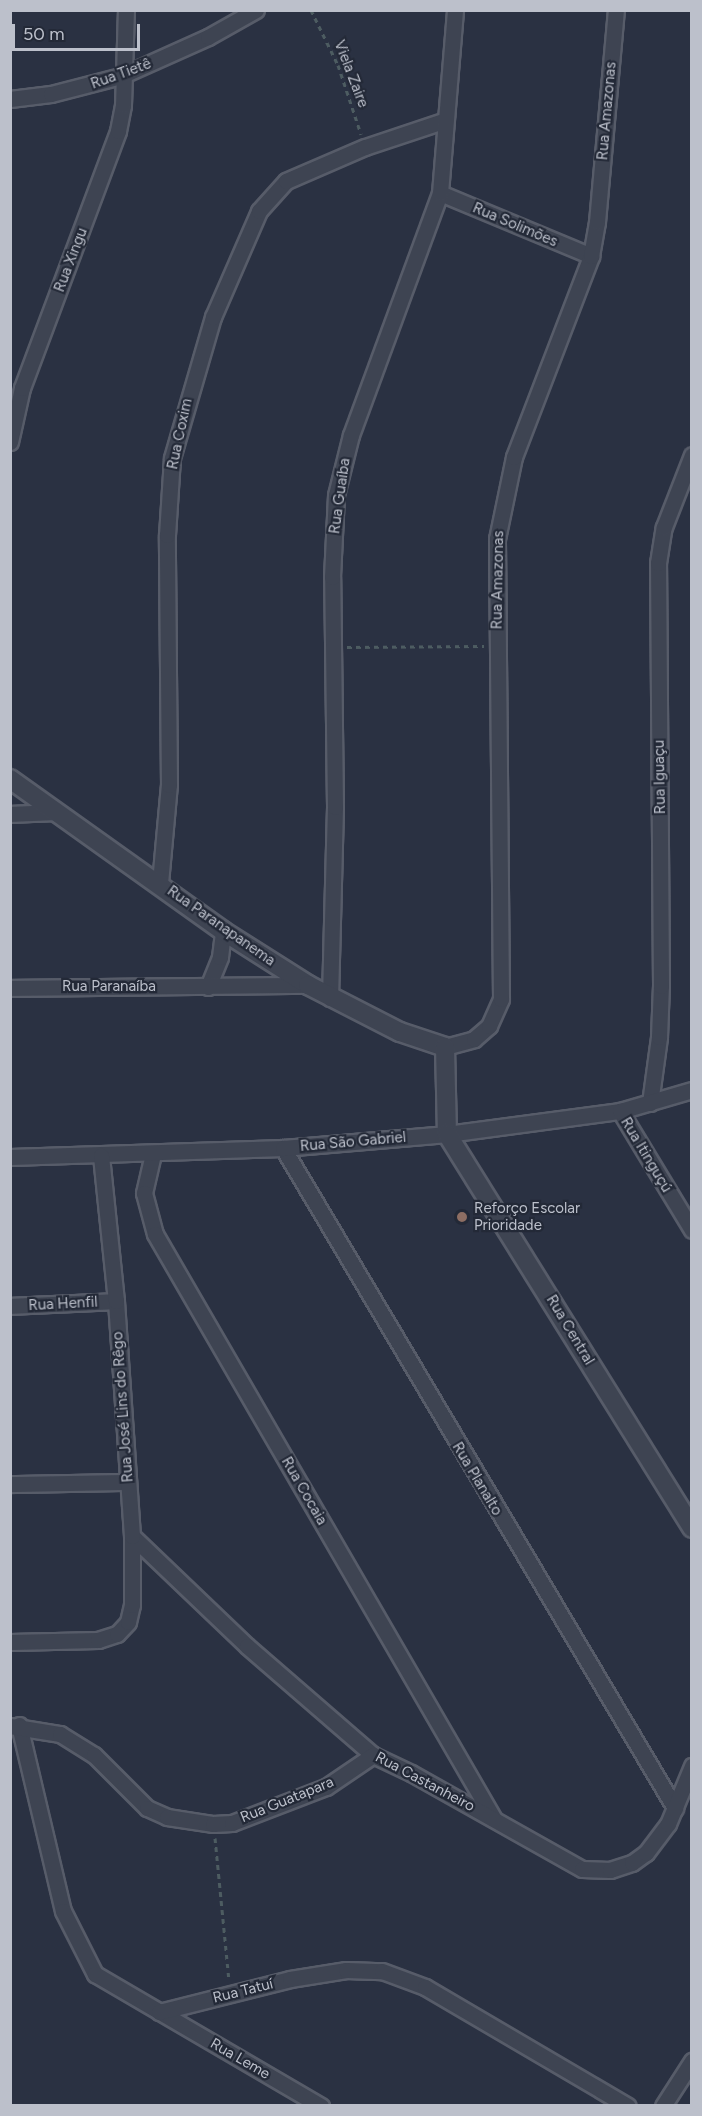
<!DOCTYPE html>
<meta charset="utf-8">
<style>
body{margin:0}
#map{position:relative;width:702px;height:2116px;overflow:hidden;background:#2a3142;font-family:Figtree,sans-serif}
div>[style]{position:absolute}
.path>*{height:3px;margin-top:-1.5px;transform-origin:0;background:repeating-linear-gradient(90deg,#4d5c61 0 4.5px,transparent 0 9px)}
.roads{filter:drop-shadow(2px 0 #575c69) drop-shadow(-2px 0 #575c69) drop-shadow(0 2px #575c69) drop-shadow(0 -2px #575c69)}
.minor>*{height:15px;margin:-7.5px;padding:0 7.5px;transform-origin:7.5px;border-radius:7.5px;background:#3e4452}
.tertiary>*{height:18px;margin:-9px;padding:0 9px;transform-origin:9px;border-radius:9px;background:#3e4452}
.dots>*{width:16px;height:16px;translate:-50% -50%;box-sizing:border-box;border:3px solid #232937;border-radius:50%}
span{translate:-50% -50%;white-space:nowrap;text-align:center;line-height:1.15;-webkit-text-stroke:4.5px #232937;paint-order:stroke}
.street-label{font-size:15px;color:#bcc0cb}
.poi-label{font-size:15px;color:#bcc0cb}
.left{translate:0 -50%;text-align:left}
.frame{position:absolute;inset:0;border:12px solid #bcc0cb;pointer-events:none}
.scale{position:absolute;left:12px;top:24px;width:128px;height:27px;box-sizing:border-box;border:3px solid #bcc0cb;border-top:0;padding-left:8px;font-size:18px;line-height:21px;white-space:nowrap;color:#bcc0cb;-webkit-text-stroke:4px #232937;paint-order:stroke}
</style>
<div id="map">
<div class="path">
<div style="left:311px;top:10px;width:61px;rotate:63.9deg"></div>
<div style="left:338px;top:65px;width:73px;rotate:71.6deg"></div>
<div style="left:347px;top:647px;width:137px;rotate:-0.4deg"></div>
<div style="left:215px;top:1838px;width:143px;rotate:84.4deg"></div>
</div>
<div class="roads">
<div class="minor">
<div style="left:10px;top:99px;width:41px;rotate:-7deg"></div>
<div style="left:51px;top:94px;width:72px;rotate:-14.4deg"></div>
<div style="left:121px;top:76px;width:95px;rotate:-24.1deg"></div>
<div style="left:208px;top:37px;width:55px;rotate:-29.4deg"></div>
<div style="left:440px;top:193px;width:164px;rotate:22.6deg"></div>
<div style="left:10px;top:442px;width:55px;rotate:-77.5deg"></div>
<div style="left:22px;top:388px;width:274px;rotate:-69.5deg"></div>
<div style="left:118px;top:131px;width:26px;rotate:-79deg"></div>
<div style="left:123px;top:105px;width:95px;rotate:-88.2deg"></div>
<div style="left:10px;top:814px;width:45px;rotate:-2.5deg"></div>
<div style="left:160px;top:883px;width:98px;rotate:-84.8deg"></div>
<div style="left:169px;top:785px;width:250px;rotate:-90.5deg"></div>
<div style="left:167px;top:535px;width:77px;rotate:-86.3deg"></div>
<div style="left:172px;top:458px;width:147px;rotate:-73.8deg"></div>
<div style="left:213px;top:317px;width:116px;rotate:-66.5deg"></div>
<div style="left:259px;top:211px;width:40px;rotate:-48deg"></div>
<div style="left:286px;top:181px;width:86px;rotate:-23.3deg"></div>
<div style="left:365px;top:147px;width:85px;rotate:-18.4deg"></div>
<div style="left:208px;top:987px;width:32px;rotate:-68deg"></div>
<div style="left:220px;top:957px;width:26px;rotate:-83deg"></div>
<div style="left:10px;top:988px;width:298px;rotate:-0.6deg"></div>
<div style="left:330px;top:998px;width:191px;rotate:-88.5deg"></div>
<div style="left:335px;top:807px;width:230px;rotate:-90.7deg"></div>
<div style="left:332px;top:577px;width:82px;rotate:-87.2deg"></div>
<div style="left:336px;top:495px;width:62px;rotate:-76deg"></div>
<div style="left:351px;top:435px;width:258px;rotate:-69.8deg"></div>
<div style="left:440px;top:193px;width:184px;rotate:-85.3deg"></div>
<div style="left:445px;top:1047px;width:30px;rotate:-15deg"></div>
<div style="left:474px;top:1039px;width:20px;rotate:-41deg"></div>
<div style="left:489px;top:1026px;width:30px;rotate:-66deg"></div>
<div style="left:501px;top:999px;width:460px;rotate:-90.5deg"></div>
<div style="left:497px;top:539px;width:84px;rotate:-78.3deg"></div>
<div style="left:514px;top:457px;width:215px;rotate:-69deg"></div>
<div style="left:591px;top:256px;width:35px;rotate:-80deg"></div>
<div style="left:597px;top:222px;width:213px;rotate:-84.9deg"></div>
<div style="left:650px;top:1103px;width:67px;rotate:-82.2deg"></div>
<div style="left:659px;top:1037px;width:51px;rotate:-87.8deg"></div>
<div style="left:661px;top:986px;width:423px;rotate:-90.4deg"></div>
<div style="left:658px;top:563px;width:36px;rotate:-81deg"></div>
<div style="left:664px;top:527px;width:77px;rotate:-68.7deg"></div>
<div style="left:620px;top:1111px;width:139px;rotate:58.8deg"></div>
<div style="left:283px;top:1148px;width:768px;rotate:59.29deg"></div>
<div style="left:153px;top:1154px;width:40px;rotate:103deg"></div>
<div style="left:144px;top:1193px;width:42px;rotate:75deg"></div>
<div style="left:155px;top:1234px;width:676px;rotate:59.91deg"></div>
<div style="left:10px;top:1157px;width:273px;rotate:-1.9deg"></div>
<div style="left:283px;top:1148px;width:165px;rotate:-4.9deg"></div>
<div style="left:447px;top:1134px;width:175px;rotate:-7.6deg"></div>
<div style="left:620px;top:1111px;width:75px;rotate:-16.3deg"></div>
<div style="left:10px;top:1306px;width:106px;rotate:-2.7deg"></div>
<div style="left:10px;top:1484px;width:118px;rotate:-1deg"></div>
<div style="left:132px;top:1536px;width:159px;rotate:43.7deg"></div>
<div style="left:247px;top:1646px;width:167px;rotate:40.9deg"></div>
<div style="left:373px;top:1755px;width:42px;rotate:25.3deg"></div>
<div style="left:411px;top:1773px;width:196px;rotate:29.3deg"></div>
<div style="left:582px;top:1869px;width:28px;rotate:2deg"></div>
<div style="left:610px;top:1870px;width:23px;rotate:-18deg"></div>
<div style="left:632px;top:1863px;width:17px;rotate:-36deg"></div>
<div style="left:646px;top:1853px;width:36px;rotate:-53deg"></div>
<div style="left:668px;top:1824px;width:63px;rotate:-67.5deg"></div>
<div style="left:10px;top:1642px;width:88px;rotate:-1.3deg"></div>
<div style="left:98px;top:1640px;width:20px;rotate:-18deg"></div>
<div style="left:117px;top:1634px;width:16px;rotate:-47deg"></div>
<div style="left:128px;top:1622px;width:17px;rotate:-77deg"></div>
<div style="left:132px;top:1605px;width:69px;rotate:-90deg"></div>
<div style="left:132px;top:1536px;width:236px;rotate:-93.9deg"></div>
<div style="left:116px;top:1301px;width:146px;rotate:-95.9deg"></div>
<div style="left:19px;top:1725px;width:191px;rotate:76.7deg"></div>
<div style="left:63px;top:1911px;width:71px;rotate:63.1deg"></div>
<div style="left:95px;top:1974px;width:262px;rotate:30.3deg"></div>
<div style="left:10px;top:1726px;width:51px;rotate:9.1deg"></div>
<div style="left:60px;top:1734px;width:40px;rotate:32deg"></div>
<div style="left:94px;top:1755px;width:75px;rotate:45deg"></div>
<div style="left:147px;top:1808px;width:22px;rotate:24deg"></div>
<div style="left:167px;top:1817px;width:47px;rotate:8.7deg"></div>
<div style="left:213px;top:1824px;width:19px;rotate:-3deg"></div>
<div style="left:232px;top:1823px;width:101px;rotate:-21deg"></div>
<div style="left:326px;top:1787px;width:57px;rotate:-34.2deg"></div>
<div style="left:159px;top:2012px;width:135px;rotate:-14.1deg"></div>
<div style="left:290px;top:1979px;width:57px;rotate:-9.1deg"></div>
<div style="left:346px;top:1970px;width:36px;rotate:2deg"></div>
<div style="left:382px;top:1971px;width:46px;rotate:20.4deg"></div>
<div style="left:425px;top:1987px;width:235px;rotate:30.4deg"></div>
<div style="left:663px;top:2106px;width:54px;rotate:-57.2deg"></div>
</div>
<div class="tertiary">
<div style="left:10px;top:779px;width:262px;rotate:35.5deg"></div>
<div style="left:223px;top:931px;width:101px;rotate:32.4deg"></div>
<div style="left:308px;top:985px;width:103px;rotate:27.1deg"></div>
<div style="left:400px;top:1032px;width:47px;rotate:18.4deg"></div>
<div style="left:445px;top:1047px;width:87px;rotate:88.7deg"></div>
<div style="left:447px;top:1134px;width:464px;rotate:58.1deg"></div>
</div>
</div>
<div class="dots">
<div style="left:462px;top:1217px;background:#8d6e63"></div>
</div>
<div class="street-label">
<span style="left:121px;top:74px;rotate:-20deg">Rua Tietê</span>
<span style="left:351px;top:74px;rotate:69deg">Viela Zaire</span>
<span style="left:607px;top:111px;rotate:-85deg">Rua Amazonas</span>
<span style="left:515px;top:225px;rotate:23deg">Rua Solimões</span>
<span style="left:71px;top:260px;rotate:-69deg">Rua Xingu</span>
<span style="left:180px;top:434px;rotate:-78deg">Rua Coxim</span>
<span style="left:340px;top:496px;rotate:-82deg">Rua Guaíba</span>
<span style="left:498px;top:580px;rotate:-89deg">Rua Amazonas</span>
<span style="left:660px;top:777px;rotate:-91deg">Rua Iguaçu</span>
<span style="left:221px;top:926px;rotate:35deg">Rua Paranapanema</span>
<span style="left:109px;top:987px">Rua Paranaíba</span>
<span style="left:353px;top:1142px;rotate:-5deg">Rua São Gabriel</span>
<span style="left:646px;top:1155px;rotate:59deg">Rua Itinguçú</span>
<span style="left:63px;top:1304px;rotate:-3deg">Rua Henfil</span>
<span style="left:570px;top:1330px;rotate:59deg">Rua Central</span>
<span style="left:123px;top:1407px;rotate:-94deg">Rua José Lins do Rêgo</span>
<span style="left:477px;top:1479px;rotate:59deg">Rua Planalto</span>
<span style="left:304px;top:1491px;rotate:60deg">Rua Cocaia</span>
<span style="left:425px;top:1782px;rotate:28deg">Rua Castanheiro</span>
<span style="left:287px;top:1800px;rotate:-22deg">Rua Guatapara</span>
<span style="left:243px;top:1991px;rotate:-14deg">Rua Tatuí</span>
<span style="left:240px;top:2059px;rotate:30deg">Rua Leme</span>
</div>
<div class="poi-label">
<span class="left" style="left:474px;top:1217px">Reforço Escolar<br>Prioridade</span>
</div>
<div class="frame"></div>
<div class="scale">50 m</div>
</div>
